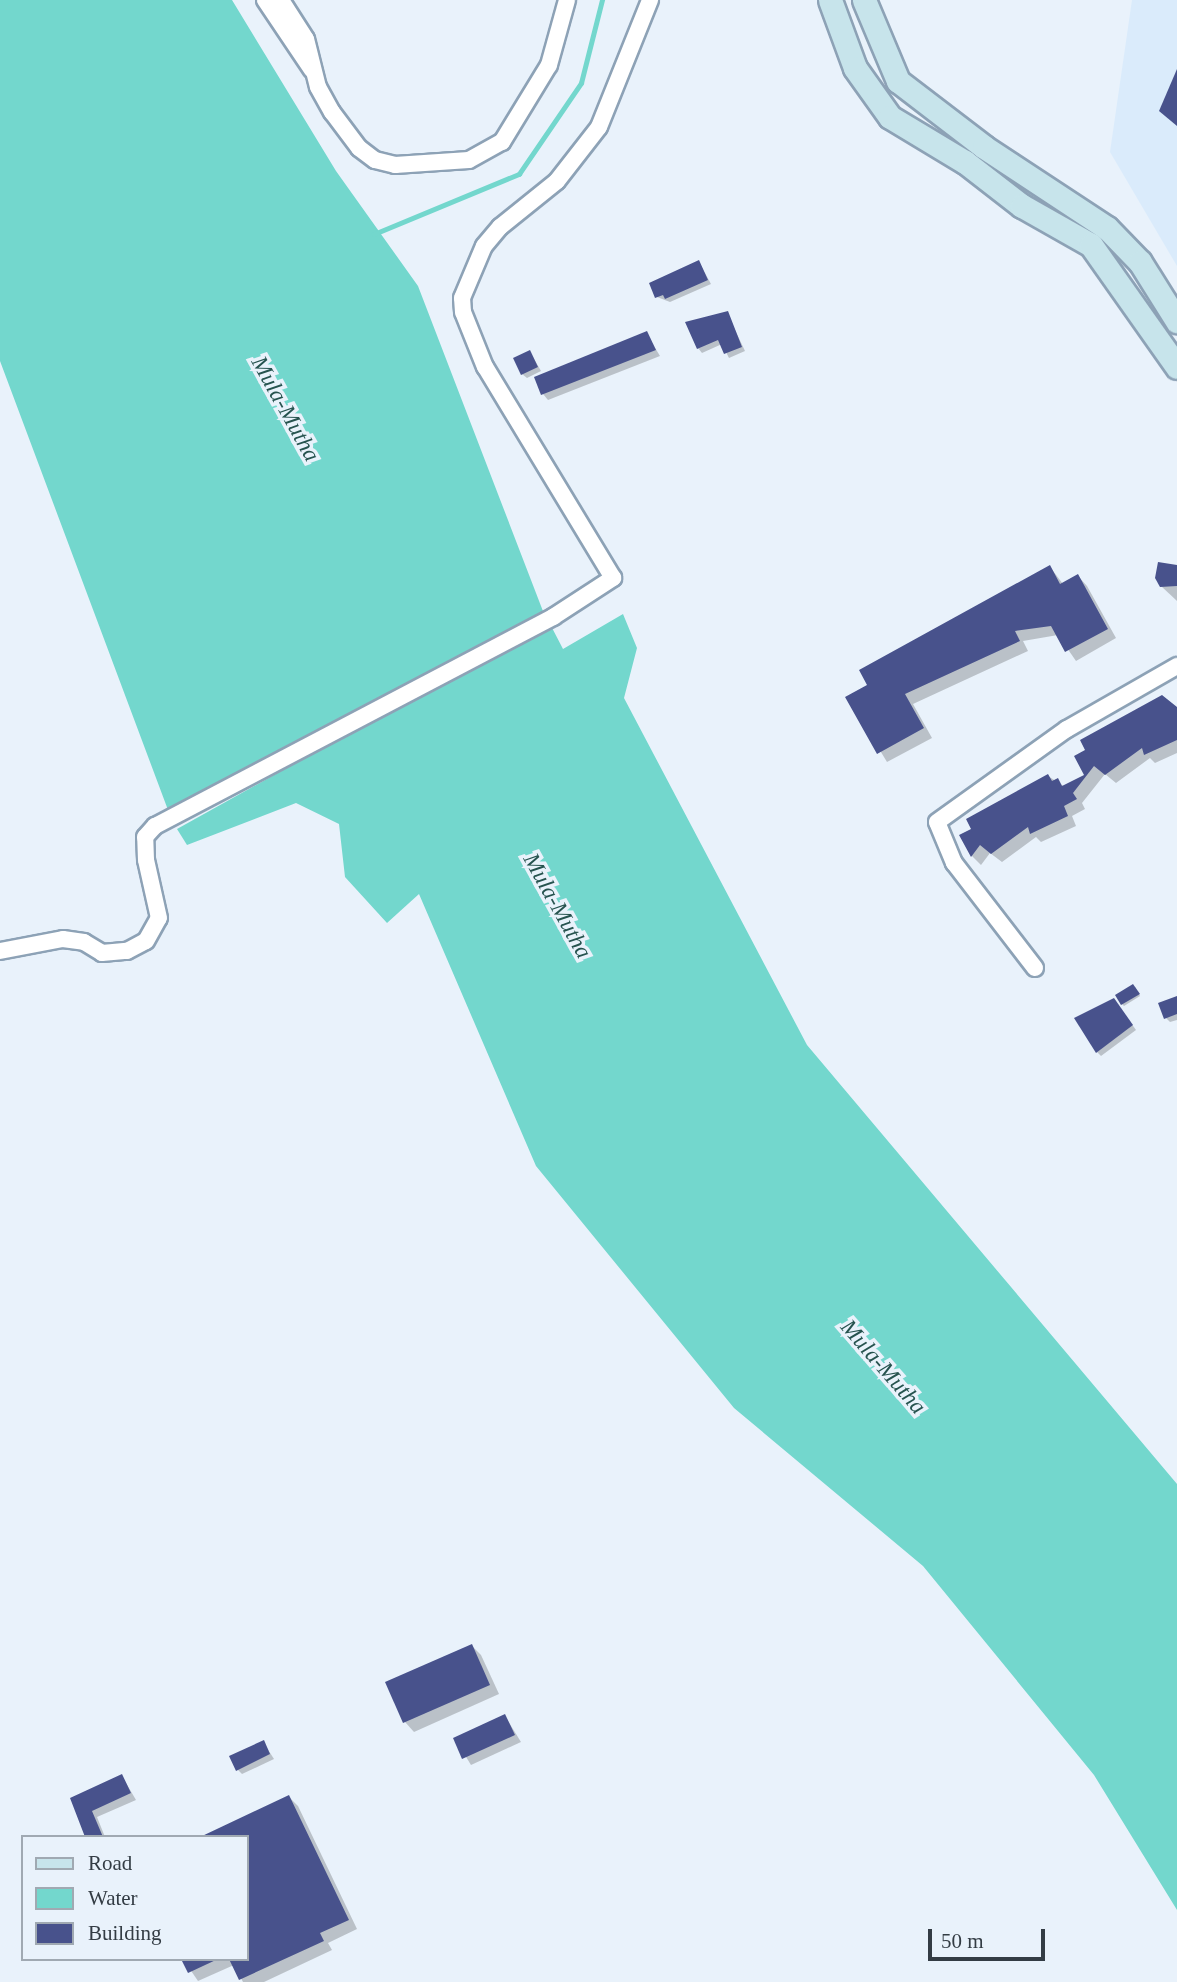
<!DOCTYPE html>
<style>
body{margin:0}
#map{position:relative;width:1177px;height:1982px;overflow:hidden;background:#e9f2fb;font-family:Georgia,serif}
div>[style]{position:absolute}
.built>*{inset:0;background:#daebfb}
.water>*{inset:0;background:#73d7cd}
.shadow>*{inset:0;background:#0003}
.stream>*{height:4.5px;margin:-2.25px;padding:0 2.25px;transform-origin:2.25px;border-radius:2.25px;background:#73d7cd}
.building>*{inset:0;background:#48528c}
.roads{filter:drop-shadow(2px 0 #8da2b6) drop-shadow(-2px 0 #8da2b6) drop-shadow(0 2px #8da2b6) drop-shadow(0 -2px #8da2b6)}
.street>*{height:16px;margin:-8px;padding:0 8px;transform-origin:8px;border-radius:8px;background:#fff}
.secondary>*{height:23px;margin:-11.5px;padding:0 11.5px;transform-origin:11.5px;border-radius:11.5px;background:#c7e4eb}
span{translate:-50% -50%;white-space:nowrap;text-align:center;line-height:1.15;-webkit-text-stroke:7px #e9f2fb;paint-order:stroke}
.water-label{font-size:23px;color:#26534f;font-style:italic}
.legend{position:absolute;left:21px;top:1835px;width:228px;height:126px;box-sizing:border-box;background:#e9f2fb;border:2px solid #a0a9b2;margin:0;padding:9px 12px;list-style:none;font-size:21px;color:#333c44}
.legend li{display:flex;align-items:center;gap:14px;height:35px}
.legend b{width:35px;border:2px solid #a0a9b2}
.scale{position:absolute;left:928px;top:1929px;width:117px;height:32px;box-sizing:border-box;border:4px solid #333c44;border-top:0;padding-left:9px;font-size:21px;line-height:24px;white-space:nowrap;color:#333c44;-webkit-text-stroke:5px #e9f2fb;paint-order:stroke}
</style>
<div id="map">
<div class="built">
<div style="clip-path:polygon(1132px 0,1177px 0,1177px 266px,1110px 152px)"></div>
</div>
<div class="water">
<div style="clip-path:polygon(0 0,232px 0,336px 171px,418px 286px,546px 619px,171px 818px,0 361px)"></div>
<div style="clip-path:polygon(623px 614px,637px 648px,624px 698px,807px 1045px,1177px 1484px,1177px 1910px,1094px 1775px,923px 1566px,734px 1408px,536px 1166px,419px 894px,387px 923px,345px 877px,339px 824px,296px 803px,187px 845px,177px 829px,549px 622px,563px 649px)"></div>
</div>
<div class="shadow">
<div style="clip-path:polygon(699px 262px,711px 284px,670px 302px,657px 297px,651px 284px)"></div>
<div style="clip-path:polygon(727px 313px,745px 351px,729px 358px,722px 344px,702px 353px,698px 348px)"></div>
<div style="clip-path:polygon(646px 333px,660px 356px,548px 400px,543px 394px)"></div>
<div style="clip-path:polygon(530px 352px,541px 371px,527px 378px,522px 374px)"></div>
<div style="clip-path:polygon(1050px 567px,1063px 584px,1078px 576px,1087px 586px,1116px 638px,1076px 661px,1058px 635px,1023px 641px,1028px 651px,913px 704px,932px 738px,887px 762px,848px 698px)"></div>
<div style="clip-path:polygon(1177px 567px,1177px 601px,1161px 586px)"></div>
<div style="clip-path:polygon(1177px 709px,1177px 753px,1155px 763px,1150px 758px,1116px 783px,1105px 774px,1082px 803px,1085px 809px,1072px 816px,1076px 826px,1041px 842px,1036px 837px,1002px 862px,990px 853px,981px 865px,972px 856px,962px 836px,1048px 776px,1065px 787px,1086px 776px,1076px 757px)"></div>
<div style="clip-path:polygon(1135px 987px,1140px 996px,1124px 1006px,1122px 1004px)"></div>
<div style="clip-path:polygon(1177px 998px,1177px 1020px,1170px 1022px,1166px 1018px)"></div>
<div style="clip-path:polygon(1118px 1005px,1136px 1030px,1101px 1056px,1097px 1052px)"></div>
<div style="clip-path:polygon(472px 1646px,481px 1655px,499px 1694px,414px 1732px,405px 1722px)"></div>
<div style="clip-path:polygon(505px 1716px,521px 1742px,471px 1765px,455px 1739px)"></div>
<div style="clip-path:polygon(263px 1742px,274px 1759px,242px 1774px,237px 1769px)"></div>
<div style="clip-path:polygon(122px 1776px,136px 1800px,97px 1817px,105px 1837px,87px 1837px,72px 1799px)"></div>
<div style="clip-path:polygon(289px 1797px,298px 1806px,357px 1929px,328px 1943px,332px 1950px,264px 1982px,243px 1982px,234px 1965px,198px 1981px,183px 1959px,247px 1959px,247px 1837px)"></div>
</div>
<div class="stream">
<div style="left:374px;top:234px;width:157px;rotate:-22.5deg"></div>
<div style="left:519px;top:174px;width:110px;rotate:-55.7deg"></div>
<div style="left:581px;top:83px;width:86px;rotate:-75.8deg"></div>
</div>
<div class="building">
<div style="clip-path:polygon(1177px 69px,1177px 126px,1159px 111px)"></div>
<div style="clip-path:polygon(699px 260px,708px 280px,665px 299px,663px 295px,655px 298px,649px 283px)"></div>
<div style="clip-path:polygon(728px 311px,742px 347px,724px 354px,718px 340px,697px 349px,685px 322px)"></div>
<div style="clip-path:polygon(647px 331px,656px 350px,541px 395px,534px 377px)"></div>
<div style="clip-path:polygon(530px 350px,538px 367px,521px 375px,513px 358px)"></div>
<div style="clip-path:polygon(1158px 562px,1177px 565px,1177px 586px,1160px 587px,1155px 578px)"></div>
<div style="clip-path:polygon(1050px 565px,1060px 584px,1078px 574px,1108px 629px,1065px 652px,1051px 626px,1015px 631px,1020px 641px,905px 694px,924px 728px,877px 754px,845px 697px,867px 685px,859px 670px)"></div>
<div style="clip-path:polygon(1162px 695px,1177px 707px,1177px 740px,1144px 755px,1142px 748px,1105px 775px,1094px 766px,1073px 793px,1077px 799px,1064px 806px,1068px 816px,1030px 834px,1028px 827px,991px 854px,980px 845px,971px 857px,959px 835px,971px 829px,966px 819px,1048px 774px,1052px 781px,1058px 778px,1062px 786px,1084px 775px,1074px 756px,1085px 750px,1080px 740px)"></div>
<div style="clip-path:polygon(1133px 984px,1140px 994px,1121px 1005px,1115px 995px)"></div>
<div style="clip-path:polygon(1177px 996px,1177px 1014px,1164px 1019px,1158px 1003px)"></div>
<div style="clip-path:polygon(1114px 998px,1133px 1025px,1096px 1053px,1074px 1018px)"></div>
<div style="clip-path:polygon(472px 1644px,490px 1685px,403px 1723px,385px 1682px)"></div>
<div style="clip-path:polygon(505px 1714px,515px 1735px,462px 1759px,453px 1738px)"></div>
<div style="clip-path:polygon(264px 1740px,270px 1754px,236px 1771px,229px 1756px)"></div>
<div style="clip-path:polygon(122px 1774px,131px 1793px,92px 1811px,103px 1837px,85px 1837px,70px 1798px)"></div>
<div style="clip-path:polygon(289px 1795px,349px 1920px,320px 1933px,324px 1941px,239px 1980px,229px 1959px,247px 1959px,247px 1837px,200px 1837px)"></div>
<div style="clip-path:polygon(181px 1959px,218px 1959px,188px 1973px)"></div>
</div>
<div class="roads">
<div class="street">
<div style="left:265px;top:0;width:84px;rotate:56.1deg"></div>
<div style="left:281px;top:0;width:46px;rotate:57.3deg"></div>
<div style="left:306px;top:39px;width:49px;rotate:76deg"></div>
<div style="left:318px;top:87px;width:29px;rotate:61deg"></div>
<div style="left:332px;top:112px;width:45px;rotate:53.1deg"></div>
<div style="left:359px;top:148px;width:20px;rotate:37deg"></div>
<div style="left:375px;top:160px;width:21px;rotate:14deg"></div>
<div style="left:395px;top:165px;width:74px;rotate:-3.9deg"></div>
<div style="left:469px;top:160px;width:38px;rotate:-29deg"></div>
<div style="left:502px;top:142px;width:90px;rotate:-58.6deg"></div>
<div style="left:549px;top:65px;width:67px;rotate:-74.5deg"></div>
<div style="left:0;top:951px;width:64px;rotate:-10.8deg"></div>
<div style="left:63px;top:939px;width:21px;rotate:8deg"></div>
<div style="left:84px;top:942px;width:21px;rotate:31deg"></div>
<div style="left:102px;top:953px;width:25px;rotate:-5deg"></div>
<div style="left:127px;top:951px;width:21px;rotate:-28deg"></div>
<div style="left:146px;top:941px;width:26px;rotate:-61deg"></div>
<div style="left:159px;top:918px;width:59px;rotate:-102.6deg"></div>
<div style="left:146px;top:860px;width:23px;rotate:-92deg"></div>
<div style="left:145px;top:837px;width:15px;rotate:-48deg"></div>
<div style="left:155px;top:826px;width:450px;rotate:-27.7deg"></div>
<div style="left:553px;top:617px;width:72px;rotate:-33deg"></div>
<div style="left:613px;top:578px;width:247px;rotate:-121.2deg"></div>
<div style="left:485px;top:367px;width:59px;rotate:-111.8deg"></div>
<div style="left:463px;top:312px;width:14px;rotate:-94deg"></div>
<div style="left:462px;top:298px;width:56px;rotate:-67.1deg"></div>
<div style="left:484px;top:246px;width:25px;rotate:-50deg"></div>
<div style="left:500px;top:227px;width:73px;rotate:-38.9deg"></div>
<div style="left:557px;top:181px;width:68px;rotate:-52.1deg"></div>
<div style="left:599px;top:127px;width:137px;rotate:-68.1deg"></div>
<div style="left:1035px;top:968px;width:133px;rotate:-127.6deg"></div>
<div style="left:954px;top:863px;width:44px;rotate:-112.5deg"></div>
<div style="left:937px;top:822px;width:160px;rotate:-35.6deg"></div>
<div style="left:1067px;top:729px;width:127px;rotate:-29.8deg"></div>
</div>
<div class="secondary">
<div style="left:830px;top:0;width:72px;rotate:69.8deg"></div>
<div style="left:855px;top:68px;width:60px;rotate:54.5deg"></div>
<div style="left:890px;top:117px;width:87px;rotate:31deg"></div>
<div style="left:965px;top:162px;width:72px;rotate:37.7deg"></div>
<div style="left:1022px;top:206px;width:79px;rotate:29.5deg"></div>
<div style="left:1091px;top:245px;width:149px;rotate:54.8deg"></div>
<div style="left:864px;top:0;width:88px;rotate:67.2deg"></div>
<div style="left:898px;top:81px;width:108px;rotate:37.5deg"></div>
<div style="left:984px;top:147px;width:147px;rotate:33.4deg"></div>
<div style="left:1107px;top:228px;width:47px;rotate:45.9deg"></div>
<div style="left:1140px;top:262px;width:70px;rotate:57.9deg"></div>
</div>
</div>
<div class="water-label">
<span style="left:285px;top:409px;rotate:61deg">Mula-Mutha</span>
<span style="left:557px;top:906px;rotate:61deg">Mula-Mutha</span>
<span style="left:883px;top:1367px;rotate:49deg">Mula-Mutha</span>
</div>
<ul class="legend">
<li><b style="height:9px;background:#c7e4eb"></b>Road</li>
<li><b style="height:19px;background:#73d7cd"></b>Water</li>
<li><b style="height:19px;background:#48528c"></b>Building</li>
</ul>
<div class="scale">50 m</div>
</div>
